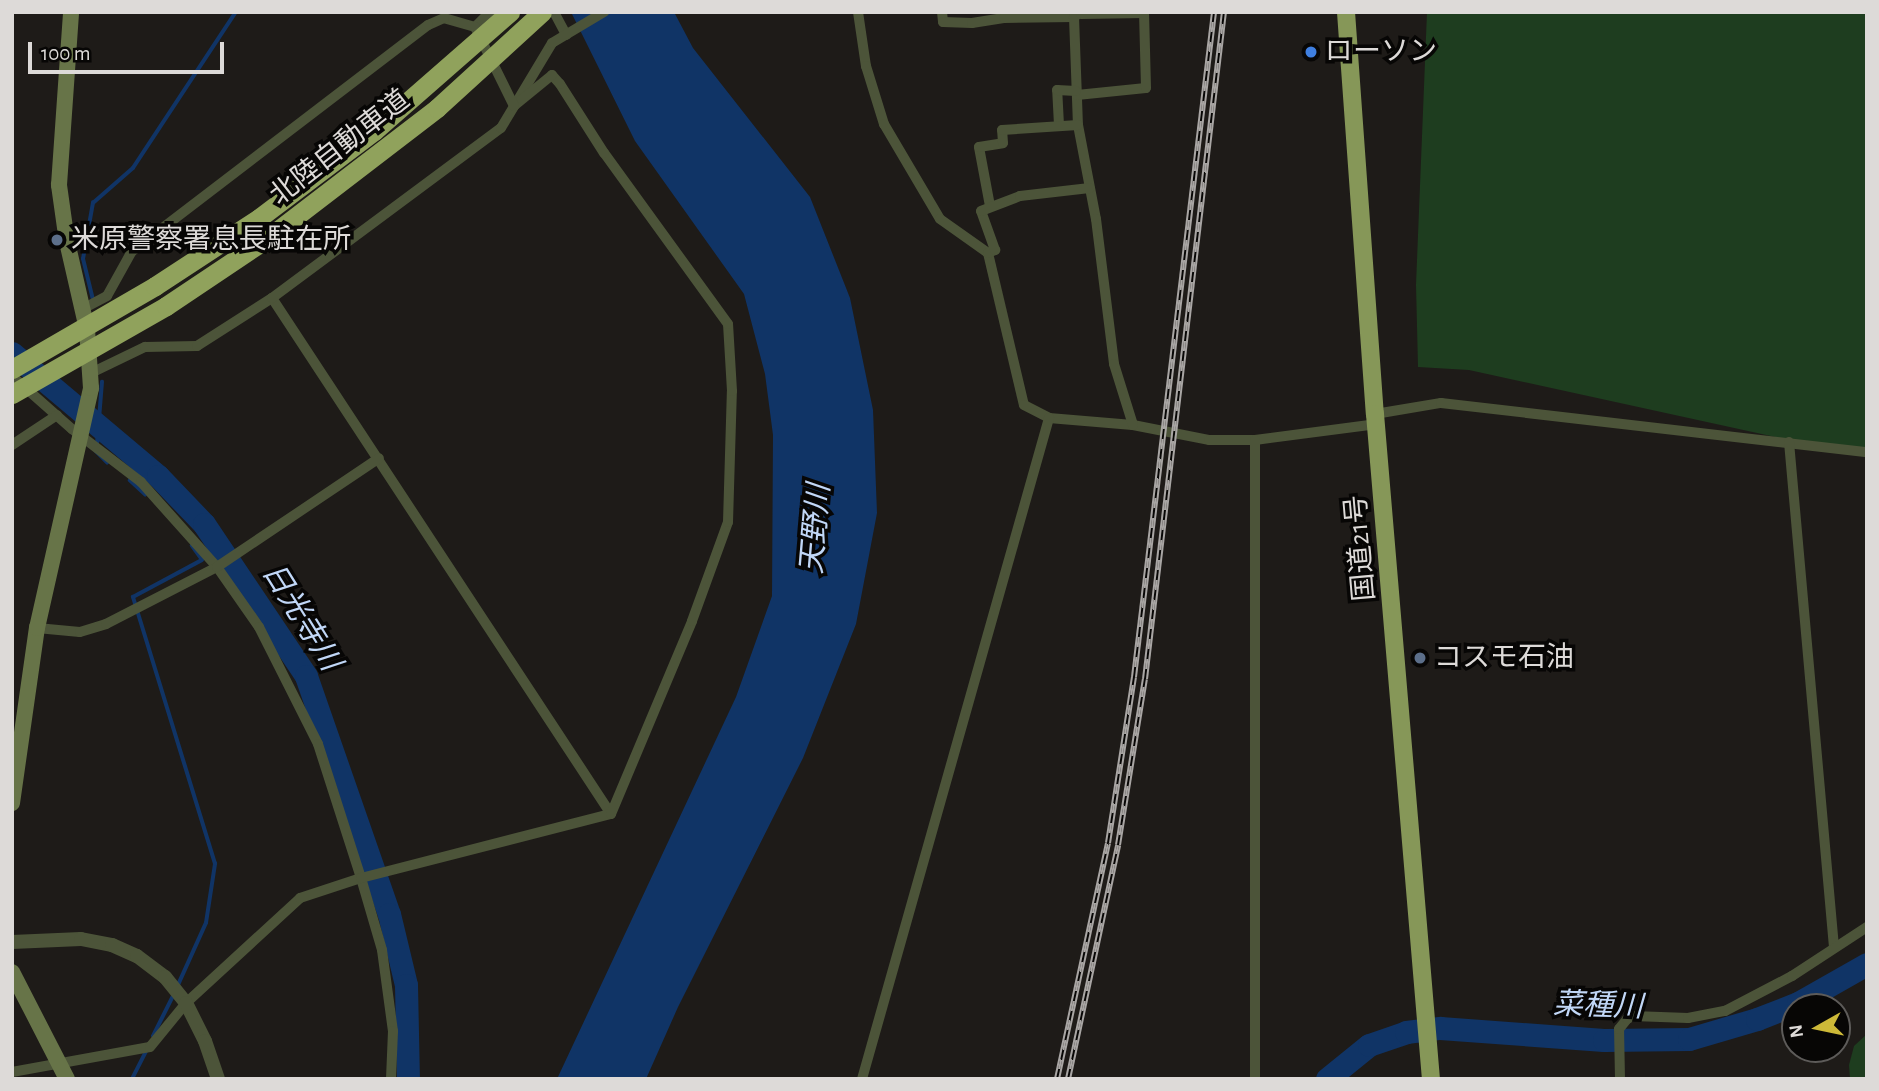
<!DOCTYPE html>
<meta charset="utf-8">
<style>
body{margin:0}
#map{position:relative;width:1879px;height:1091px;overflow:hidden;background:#1e1b18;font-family:"Alegreya Sans","Noto Sans JP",sans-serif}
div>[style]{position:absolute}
.green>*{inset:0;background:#1e3d1f}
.water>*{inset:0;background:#103466}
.stream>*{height:3.5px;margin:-1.75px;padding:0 1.75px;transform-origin:1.75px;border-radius:1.75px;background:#103466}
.river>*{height:23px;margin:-11.5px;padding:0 11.5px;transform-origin:11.5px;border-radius:11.5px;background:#103466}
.minor>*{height:10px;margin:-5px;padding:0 5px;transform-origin:5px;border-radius:5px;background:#4c5439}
.tertiary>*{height:14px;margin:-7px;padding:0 7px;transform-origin:7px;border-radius:7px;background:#4c5439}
.secondary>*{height:16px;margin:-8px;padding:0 8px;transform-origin:8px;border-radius:8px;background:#677448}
.trunk>*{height:18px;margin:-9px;padding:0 9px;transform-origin:9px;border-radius:9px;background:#869758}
.motorway>*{height:19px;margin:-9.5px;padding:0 9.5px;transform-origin:9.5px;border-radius:9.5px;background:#90a25c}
.rail>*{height:6px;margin-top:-3px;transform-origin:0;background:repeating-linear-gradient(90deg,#070605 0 10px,#a9a6a4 0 20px);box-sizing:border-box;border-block:2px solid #a9a6a4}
.dots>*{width:19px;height:19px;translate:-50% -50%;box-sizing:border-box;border:4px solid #070605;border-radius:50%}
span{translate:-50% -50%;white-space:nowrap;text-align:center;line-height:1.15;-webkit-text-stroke:7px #070605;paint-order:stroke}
.poi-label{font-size:28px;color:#dddad8}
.left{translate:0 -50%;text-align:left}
.street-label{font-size:28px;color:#dddad8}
.water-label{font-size:30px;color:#c1d7f7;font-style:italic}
.frame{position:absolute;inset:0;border:14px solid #dddad8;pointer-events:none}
.north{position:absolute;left:1781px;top:993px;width:70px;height:70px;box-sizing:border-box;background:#070605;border:2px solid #5d5b59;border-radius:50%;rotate:261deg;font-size:19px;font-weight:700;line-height:28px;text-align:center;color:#dddad8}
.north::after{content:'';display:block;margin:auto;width:24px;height:32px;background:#cdb938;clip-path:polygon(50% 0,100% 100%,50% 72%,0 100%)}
.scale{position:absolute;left:28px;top:42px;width:196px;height:32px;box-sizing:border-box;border:4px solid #dddad8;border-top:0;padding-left:9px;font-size:21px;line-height:24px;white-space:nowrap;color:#dddad8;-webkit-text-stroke:5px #070605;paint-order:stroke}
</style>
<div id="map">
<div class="green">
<div style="clip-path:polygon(1427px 12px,1867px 12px,1867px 457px,1469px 370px,1418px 367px,1416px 285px)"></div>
<div style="clip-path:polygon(1867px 1034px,1867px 1079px,1850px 1079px,1849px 1065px,1854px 1046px)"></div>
</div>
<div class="water">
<div style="clip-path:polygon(571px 12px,674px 12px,693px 48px,810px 197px,850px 298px,873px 410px,877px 513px,856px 624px,803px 758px,678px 1007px,646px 1079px,557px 1079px,736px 697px,772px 596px,773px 435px,765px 374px,744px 294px,635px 141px)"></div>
</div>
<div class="stream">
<div style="left:93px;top:300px;width:42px;rotate:-103.7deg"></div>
<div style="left:83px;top:259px;width:57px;rotate:-79.9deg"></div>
<div style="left:93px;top:203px;width:53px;rotate:-41.2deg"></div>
<div style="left:133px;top:168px;width:187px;rotate:-56.6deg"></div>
<div style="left:97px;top:444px;width:62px;rotate:-85.4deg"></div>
<div style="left:96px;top:451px;width:16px;rotate:45deg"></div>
<div style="left:130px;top:480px;width:21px;rotate:43deg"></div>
<div style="left:178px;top:985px;width:68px;rotate:-65.7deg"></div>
<div style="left:206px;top:923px;width:60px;rotate:-81.3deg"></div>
<div style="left:215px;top:864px;width:279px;rotate:-107.1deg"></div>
<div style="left:133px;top:597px;width:78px;rotate:-28.2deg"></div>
<div style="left:202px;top:560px;width:17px;rotate:-126deg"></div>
<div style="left:153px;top:1036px;width:45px;rotate:-63.4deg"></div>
<div style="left:132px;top:1079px;width:34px;rotate:-63deg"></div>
</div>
<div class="river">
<div style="left:12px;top:353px;width:191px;rotate:40.1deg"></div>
<div style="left:158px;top:476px;width:66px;rotate:46.2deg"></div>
<div style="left:204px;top:524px;width:183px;rotate:56.1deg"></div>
<div style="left:306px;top:676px;width:252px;rotate:70.8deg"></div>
<div style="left:389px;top:914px;width:73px;rotate:76.5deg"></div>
<div style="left:406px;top:985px;width:94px;rotate:88.8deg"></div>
<div style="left:1327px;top:1079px;width:54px;rotate:-39deg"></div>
<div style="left:1369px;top:1045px;width:39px;rotate:-19deg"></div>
<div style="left:1406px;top:1032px;width:34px;rotate:-7deg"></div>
<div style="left:1440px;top:1028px;width:164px;rotate:4.2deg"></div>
<div style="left:1604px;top:1040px;width:85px;rotate:-0.7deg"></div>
<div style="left:1689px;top:1039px;width:71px;rotate:-16.4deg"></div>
<div style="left:1757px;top:1019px;width:44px;rotate:-21.3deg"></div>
<div style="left:1798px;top:1003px;width:79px;rotate:-29.5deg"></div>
</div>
<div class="minor">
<div style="left:554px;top:12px;width:26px;rotate:62deg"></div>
<div style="left:858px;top:12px;width:55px;rotate:81.6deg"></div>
<div style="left:866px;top:66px;width:61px;rotate:72.8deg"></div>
<div style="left:884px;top:124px;width:110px;rotate:59.5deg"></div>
<div style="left:940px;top:219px;width:59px;rotate:35.3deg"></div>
<div style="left:988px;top:253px;width:156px;rotate:76.7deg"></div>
<div style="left:1024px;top:405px;width:28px;rotate:27deg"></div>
<div style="left:1049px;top:418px;width:84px;rotate:4.8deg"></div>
<div style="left:1133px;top:425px;width:77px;rotate:11.2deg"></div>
<div style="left:1209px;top:440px;width:46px"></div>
<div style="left:1255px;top:440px;width:123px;rotate:-7.5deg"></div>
<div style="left:942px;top:12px;width:10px;rotate:84deg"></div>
<div style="left:943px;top:22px;width:29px;rotate:2deg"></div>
<div style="left:972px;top:23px;width:32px;rotate:-9deg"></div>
<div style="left:1004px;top:18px;width:70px;rotate:-0.8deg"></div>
<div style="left:1081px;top:12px;width:9px;rotate:144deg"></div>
<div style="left:1074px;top:17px;width:108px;rotate:87.9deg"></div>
<div style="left:1078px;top:125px;width:96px;rotate:79.2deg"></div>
<div style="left:1096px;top:219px;width:146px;rotate:82.9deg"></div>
<div style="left:1114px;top:364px;width:64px;rotate:72.7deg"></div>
<div style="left:1081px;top:14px;width:63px;rotate:-0.9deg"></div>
<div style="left:475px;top:27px;width:21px;rotate:-45deg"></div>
<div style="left:1077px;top:95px;width:69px;rotate:-5.8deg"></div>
<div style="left:1146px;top:88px;width:76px;rotate:-91.5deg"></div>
<div style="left:1059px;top:125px;width:35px;rotate:-93deg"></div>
<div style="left:1057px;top:90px;width:19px;rotate:3deg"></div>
<div style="left:990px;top:206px;width:60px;rotate:-100.6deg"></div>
<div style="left:979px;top:147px;width:24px;rotate:-9deg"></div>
<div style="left:1003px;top:143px;width:13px;rotate:-94deg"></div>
<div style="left:1002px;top:130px;width:76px;rotate:-3.8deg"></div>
<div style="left:988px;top:253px;width:8px;rotate:-23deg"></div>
<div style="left:995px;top:250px;width:41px;rotate:-109.7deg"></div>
<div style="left:981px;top:211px;width:42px;rotate:-21deg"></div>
<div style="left:1020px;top:196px;width:70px;rotate:-6.5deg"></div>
<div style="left:272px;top:298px;width:617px;rotate:56.7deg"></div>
<div style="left:93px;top:372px;width:58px;rotate:-25.7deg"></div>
<div style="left:145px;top:347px;width:52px;rotate:-1.1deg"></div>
<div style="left:197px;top:346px;width:89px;rotate:-32.6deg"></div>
<div style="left:272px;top:298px;width:285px;rotate:-36.6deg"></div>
<div style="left:501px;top:128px;width:99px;rotate:-59deg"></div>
<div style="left:552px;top:43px;width:61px;rotate:-30.8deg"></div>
<div style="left:12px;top:376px;width:80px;rotate:41.5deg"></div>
<div style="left:72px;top:429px;width:87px;rotate:37.5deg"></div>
<div style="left:141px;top:482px;width:114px;rotate:48.2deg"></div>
<div style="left:217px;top:567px;width:73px;rotate:55deg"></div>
<div style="left:259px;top:627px;width:131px;rotate:63.2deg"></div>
<div style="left:318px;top:744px;width:141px;rotate:72.2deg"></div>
<div style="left:361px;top:878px;width:75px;rotate:73.7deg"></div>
<div style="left:382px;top:950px;width:82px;rotate:82.3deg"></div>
<div style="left:393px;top:1031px;width:48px;rotate:92.4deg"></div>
<div style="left:1375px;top:414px;width:67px;rotate:-9.5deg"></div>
<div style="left:1441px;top:403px;width:429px;rotate:6.6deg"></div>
<div style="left:1789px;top:442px;width:507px;rotate:84.91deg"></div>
<div style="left:12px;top:445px;width:54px;rotate:-33.7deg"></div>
<div style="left:37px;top:628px;width:43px;rotate:5.3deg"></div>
<div style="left:80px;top:632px;width:27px;rotate:-17deg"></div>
<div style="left:106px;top:624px;width:125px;rotate:-27.2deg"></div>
<div style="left:217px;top:567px;width:195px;rotate:-33.9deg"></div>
<div style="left:12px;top:1072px;width:140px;rotate:-10.3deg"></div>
<div style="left:150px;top:1047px;width:57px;rotate:-50.7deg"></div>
<div style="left:186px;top:1003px;width:155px;rotate:-42.6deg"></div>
<div style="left:300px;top:898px;width:64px;rotate:-18.2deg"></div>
<div style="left:361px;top:878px;width:258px;rotate:-14.4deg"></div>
<div style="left:611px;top:814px;width:209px;rotate:-67.2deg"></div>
<div style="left:692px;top:621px;width:105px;rotate:-70deg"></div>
<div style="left:728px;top:522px;width:131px;rotate:-88.3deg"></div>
<div style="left:732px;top:391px;width:67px;rotate:-93.4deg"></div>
<div style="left:728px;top:324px;width:211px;rotate:-125.9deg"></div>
<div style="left:604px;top:153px;width:82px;rotate:-122.5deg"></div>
<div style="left:560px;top:84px;width:12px;rotate:-132deg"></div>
<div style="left:552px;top:75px;width:49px;rotate:140.8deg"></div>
<div style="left:514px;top:106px;width:88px;rotate:-116.3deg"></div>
<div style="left:475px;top:27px;width:32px;rotate:-164deg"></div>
<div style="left:444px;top:18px;width:17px;rotate:156deg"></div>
<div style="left:428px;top:25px;width:372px;rotate:142.6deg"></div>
<div style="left:132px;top:251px;width:51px;rotate:119.1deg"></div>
<div style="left:107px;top:296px;width:27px;rotate:152deg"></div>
<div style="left:862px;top:1079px;width:687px;rotate:-74.2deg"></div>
<div style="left:1255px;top:1079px;width:639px;rotate:-90deg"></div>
<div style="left:1620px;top:1079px;width:50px;rotate:-91.1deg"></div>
<div style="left:1619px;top:1029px;width:13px;rotate:-51deg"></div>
<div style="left:1627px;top:1019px;width:7px;rotate:-27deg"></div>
<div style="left:1633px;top:1016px;width:55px;rotate:2.1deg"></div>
<div style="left:1688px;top:1018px;width:38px;rotate:-11deg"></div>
<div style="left:1725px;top:1011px;width:76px;rotate:-27.6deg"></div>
<div style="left:1792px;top:976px;width:90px;rotate:-33.2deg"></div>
</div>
<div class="tertiary">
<div style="left:12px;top:942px;width:69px;rotate:-2.5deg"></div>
<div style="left:81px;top:939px;width:32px;rotate:11deg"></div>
<div style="left:112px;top:945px;width:27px;rotate:24deg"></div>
<div style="left:137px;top:956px;width:35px;rotate:37deg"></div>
<div style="left:165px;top:977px;width:33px;rotate:51deg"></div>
<div style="left:186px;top:1003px;width:42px;rotate:63.4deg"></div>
<div style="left:205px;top:1041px;width:40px;rotate:71.1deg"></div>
</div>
<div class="secondary">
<div style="left:12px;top:803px;width:177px;rotate:-81.9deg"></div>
<div style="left:37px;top:628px;width:246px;rotate:-77.3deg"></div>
<div style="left:91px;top:388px;width:59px;rotate:-93.9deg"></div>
<div style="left:87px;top:329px;width:89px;rotate:-102.9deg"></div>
<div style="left:67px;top:242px;width:58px;rotate:-98deg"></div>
<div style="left:59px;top:185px;width:173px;rotate:-86deg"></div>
<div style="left:12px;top:972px;width:120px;rotate:62.8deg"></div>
</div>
<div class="trunk">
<div style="left:1346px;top:12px;width:403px;rotate:85.9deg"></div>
<div style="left:1375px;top:414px;width:667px;rotate:85.19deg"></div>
</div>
<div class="motorway">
<div style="left:12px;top:369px;width:165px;rotate:-30.1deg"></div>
<div style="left:155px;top:286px;width:124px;rotate:-33.2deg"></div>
<div style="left:259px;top:218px;width:144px;rotate:-37.1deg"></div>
<div style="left:374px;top:131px;width:181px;rotate:-41.2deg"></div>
<div style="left:12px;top:394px;width:177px;rotate:-29.7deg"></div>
<div style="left:166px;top:306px;width:124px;rotate:-33.8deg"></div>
<div style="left:269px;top:237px;width:212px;rotate:-37.5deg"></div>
<div style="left:437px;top:108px;width:142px;rotate:-42.4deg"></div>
</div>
<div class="rail">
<div style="left:1057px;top:1079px;width:241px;rotate:-77.8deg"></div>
<div style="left:1108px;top:843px;width:168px;rotate:-81.1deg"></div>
<div style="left:1134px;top:677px;width:670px;rotate:-83.14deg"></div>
<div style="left:1068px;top:1079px;width:239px;rotate:-77.9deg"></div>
<div style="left:1118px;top:845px;width:168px;rotate:-80.8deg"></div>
<div style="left:1145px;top:679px;width:672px;rotate:-83.25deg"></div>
</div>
<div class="dots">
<div style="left:1311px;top:52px;background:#3f7fe0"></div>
<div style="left:57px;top:240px;background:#5c6f8a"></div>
<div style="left:1420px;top:658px;background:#5c6f8a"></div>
</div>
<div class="poi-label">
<span class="left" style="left:1325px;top:52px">ローソン</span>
<span class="left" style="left:71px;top:240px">米原警察署息長駐在所</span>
<span class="left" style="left:1434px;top:658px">コスモ石油</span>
</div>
<div class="street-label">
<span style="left:340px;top:148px;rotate:-38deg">北陸自動車道</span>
<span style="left:1361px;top:548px;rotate:-95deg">国道21号</span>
</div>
<div class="water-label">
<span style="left:816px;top:529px;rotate:-85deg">天野川</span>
<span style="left:301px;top:617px;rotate:58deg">日光寺川</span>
<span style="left:1598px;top:1006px;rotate:2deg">菜種川</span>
</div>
<div class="frame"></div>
<div class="north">N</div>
<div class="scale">100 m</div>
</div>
